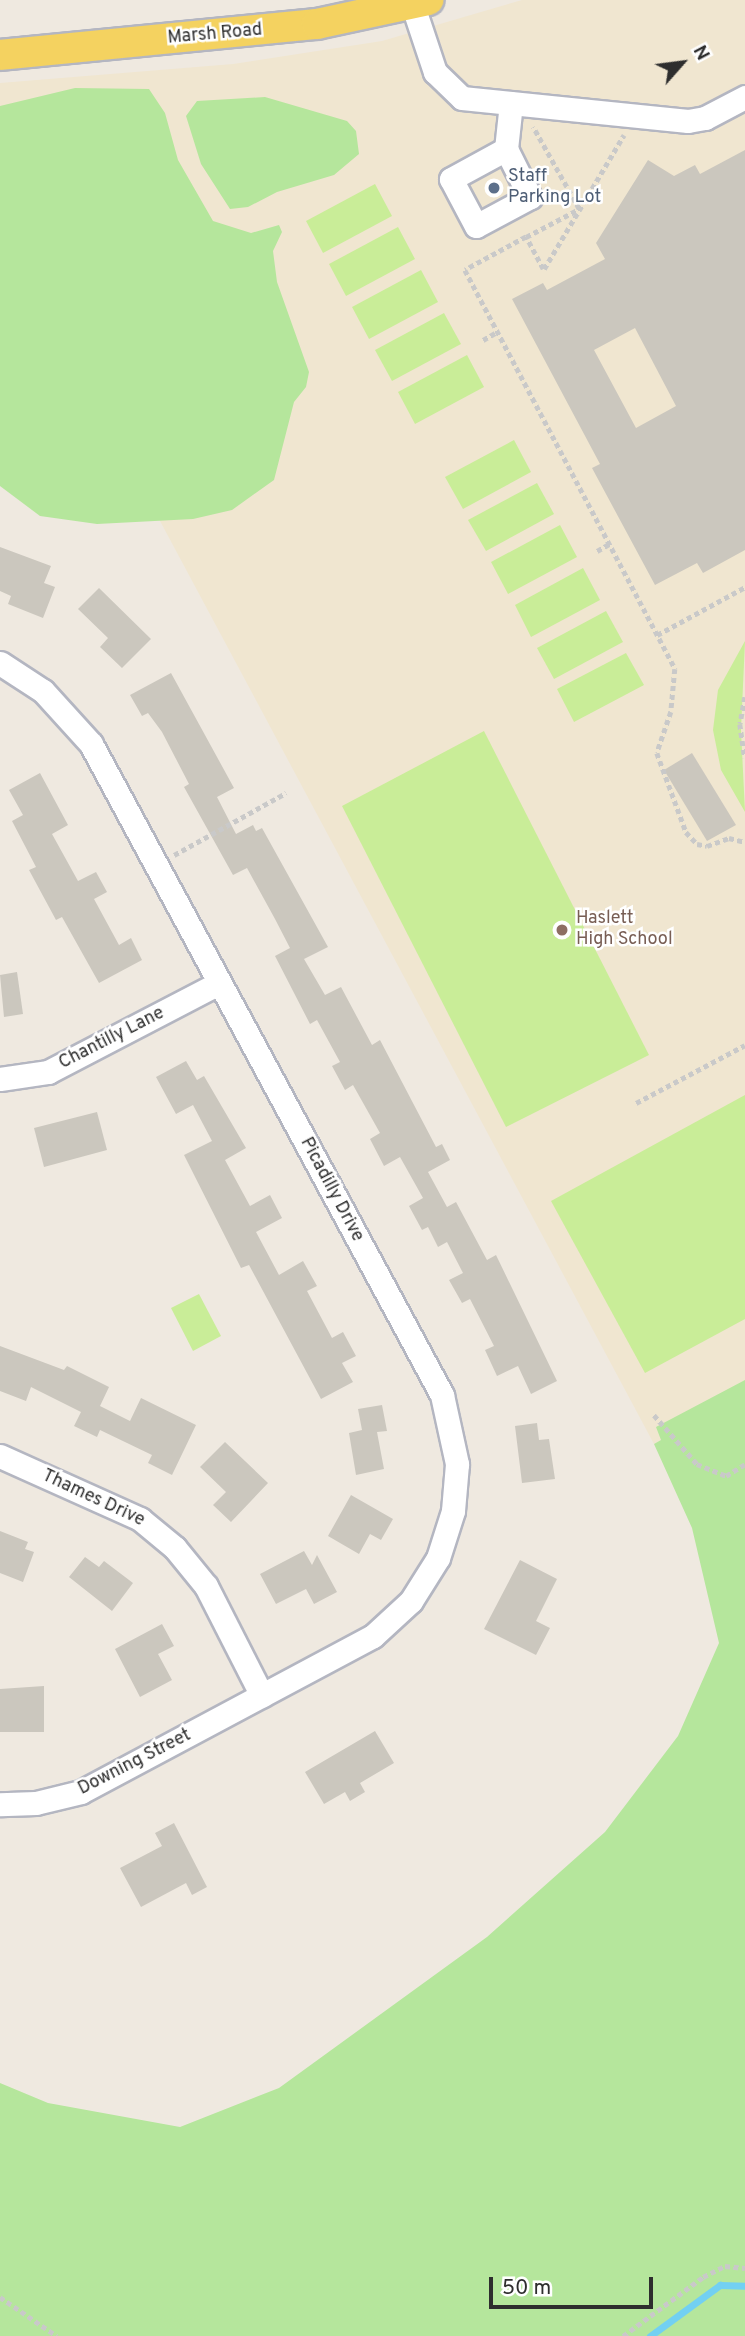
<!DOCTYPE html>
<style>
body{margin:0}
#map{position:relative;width:745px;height:2336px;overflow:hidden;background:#efe9e0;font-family:Overpass,sans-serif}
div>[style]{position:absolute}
.education>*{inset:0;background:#f0e6d0}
.green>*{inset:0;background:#b5e69c}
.pitch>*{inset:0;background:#c9ed98}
.stream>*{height:7px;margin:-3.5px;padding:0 3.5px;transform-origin:3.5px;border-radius:3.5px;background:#72d0f2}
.building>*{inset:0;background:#cbc7be}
.path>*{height:4.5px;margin-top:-2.25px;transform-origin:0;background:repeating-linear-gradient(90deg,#c9c9c9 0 5px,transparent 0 8.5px)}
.roads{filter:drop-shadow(2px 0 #b4b6c1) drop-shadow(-2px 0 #b4b6c1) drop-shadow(0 2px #b4b6c1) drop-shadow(0 -2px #b4b6c1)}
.minor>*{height:23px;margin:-11.5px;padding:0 11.5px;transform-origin:11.5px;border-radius:11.5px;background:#fff}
.major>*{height:30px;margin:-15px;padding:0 15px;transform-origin:15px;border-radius:15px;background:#f4d260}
.dots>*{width:19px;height:19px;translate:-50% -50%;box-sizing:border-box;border:4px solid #fff;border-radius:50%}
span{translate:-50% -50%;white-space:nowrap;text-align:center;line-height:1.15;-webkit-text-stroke:5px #fff;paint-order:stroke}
.street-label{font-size:18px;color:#2e2e2e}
.service-label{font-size:18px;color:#4e5e75}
.left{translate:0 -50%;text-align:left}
.education-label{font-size:18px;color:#785e54}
.north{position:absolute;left:647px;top:28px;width:70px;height:70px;-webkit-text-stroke:5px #fff;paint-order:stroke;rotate:62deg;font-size:19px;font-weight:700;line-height:28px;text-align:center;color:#2e2e2e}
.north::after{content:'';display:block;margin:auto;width:24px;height:32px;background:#2e2e2e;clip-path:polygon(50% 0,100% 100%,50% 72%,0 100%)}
.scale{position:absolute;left:489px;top:2277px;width:164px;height:32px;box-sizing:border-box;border:4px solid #2e2e2e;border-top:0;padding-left:9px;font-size:21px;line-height:24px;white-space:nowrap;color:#2e2e2e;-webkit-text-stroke:5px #fff;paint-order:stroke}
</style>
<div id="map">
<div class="education">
<div style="clip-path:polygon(522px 0,745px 0,745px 1395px,654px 1444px,0 222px,0 83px,233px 64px,382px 41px)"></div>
</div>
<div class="green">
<div style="clip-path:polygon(75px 88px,149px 89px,165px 113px,178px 160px,213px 221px,251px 233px,279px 225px,282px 232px,273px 251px,277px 282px,309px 372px,306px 387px,294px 402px,274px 480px,232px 510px,193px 519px,97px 524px,40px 516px,0 486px,0 106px)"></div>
<div style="clip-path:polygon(265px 97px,347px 121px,356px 131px,359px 154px,334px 175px,277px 192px,248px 207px,230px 209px,201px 164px,186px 116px,197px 101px)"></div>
<div style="clip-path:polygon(745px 1380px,745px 2336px,0 2336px,0 2083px,48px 2103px,180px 2127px,279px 2088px,487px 1937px,605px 1832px,678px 1736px,719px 1643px,692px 1528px,654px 1444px,661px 1440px,656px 1427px)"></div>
</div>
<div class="pitch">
<div style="clip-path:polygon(375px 184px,392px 216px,323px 253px,306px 221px)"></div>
<div style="clip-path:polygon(398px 227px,415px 259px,346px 296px,329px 264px)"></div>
<div style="clip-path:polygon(421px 270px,438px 302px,369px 339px,352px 307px)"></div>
<div style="clip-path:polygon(444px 313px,461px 344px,392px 381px,375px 350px)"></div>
<div style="clip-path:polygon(467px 355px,484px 387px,415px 424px,398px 392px)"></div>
<div style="clip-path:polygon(514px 440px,531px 472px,463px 509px,445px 477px)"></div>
<div style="clip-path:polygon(537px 483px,554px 514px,486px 551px,468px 520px)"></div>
<div style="clip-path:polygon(560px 525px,577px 557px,508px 594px,491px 562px)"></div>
<div style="clip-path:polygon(583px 568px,600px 600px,531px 637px,515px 605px)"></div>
<div style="clip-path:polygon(606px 611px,623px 642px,554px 679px,537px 648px)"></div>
<div style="clip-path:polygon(745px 641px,741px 730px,745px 812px,721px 770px,713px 730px,718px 690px)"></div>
<div style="clip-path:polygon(626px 653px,644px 685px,574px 722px,557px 689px)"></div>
<div style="clip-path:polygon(484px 731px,649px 1055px,506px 1127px,342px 806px)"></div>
<div style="clip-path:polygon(745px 1095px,745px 1319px,645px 1373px,551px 1201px)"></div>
<div style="clip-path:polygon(199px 1294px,221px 1336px,193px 1351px,171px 1308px)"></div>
</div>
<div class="stream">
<div style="left:650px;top:2336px;width:87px;rotate:-36.1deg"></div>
<div style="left:720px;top:2285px;width:25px;rotate:2deg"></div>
</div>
<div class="building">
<div style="clip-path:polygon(evenodd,745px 150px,745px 550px,703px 573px,697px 563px,655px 585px,592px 468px,600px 464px,512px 299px,543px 283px,547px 290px,605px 259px,596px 243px,648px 160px,674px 176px,695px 165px,700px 174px,745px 150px,635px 328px,676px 406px,636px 428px,594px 350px,635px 328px)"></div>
<div style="clip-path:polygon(0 547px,51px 566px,44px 583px,55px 587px,43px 618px,8px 604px,11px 596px,0 591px)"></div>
<div style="clip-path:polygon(99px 588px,151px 639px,122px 668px,100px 647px,108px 638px,78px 609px)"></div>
<div style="clip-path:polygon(171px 673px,234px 788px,217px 797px,236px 834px,253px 825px,256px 831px,262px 828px,328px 947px,304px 959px,325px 995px,341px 987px,372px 1045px,380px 1040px,436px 1147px,442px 1144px,450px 1160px,428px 1172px,447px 1207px,456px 1202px,487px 1260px,496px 1255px,557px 1381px,531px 1394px,518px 1366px,497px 1376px,485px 1350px,494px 1346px,470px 1299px,462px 1303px,449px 1280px,463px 1273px,447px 1242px,438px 1247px,428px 1227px,422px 1230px,409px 1206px,423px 1198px,400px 1157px,384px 1166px,370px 1139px,380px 1133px,353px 1085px,345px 1090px,332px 1066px,340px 1062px,317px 1020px,310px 1024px,275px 956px,290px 948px,275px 919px,247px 868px,233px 875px,184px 787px,189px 784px,162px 732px,148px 713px,142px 716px,130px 695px)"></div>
<div style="clip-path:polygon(692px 753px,736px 825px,707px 841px,664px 770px)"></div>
<div style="clip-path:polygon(40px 773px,68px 825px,52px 834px,78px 881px,96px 872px,107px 892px,94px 899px,119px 945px,131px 938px,142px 960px,99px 983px,62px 917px,56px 920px,29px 870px,36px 867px,12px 821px,23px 815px,9px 790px)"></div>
<div style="clip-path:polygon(17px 972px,23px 1014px,4px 1017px,0 975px)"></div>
<div style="clip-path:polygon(186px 1061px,197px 1080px,204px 1076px,246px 1148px,225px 1160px,250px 1206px,270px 1195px,282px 1218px,256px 1232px,279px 1275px,303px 1261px,317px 1286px,307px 1291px,332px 1338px,343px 1332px,356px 1356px,342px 1363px,353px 1382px,321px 1399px,249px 1265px,241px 1268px,184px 1155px,212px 1141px,193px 1105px,176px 1114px,156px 1077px)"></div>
<div style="clip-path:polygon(97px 1112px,107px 1150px,44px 1167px,34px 1128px)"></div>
<div style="clip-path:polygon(0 1346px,64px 1370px,67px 1366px,109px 1387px,100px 1406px,130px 1421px,141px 1398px,196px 1425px,172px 1475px,148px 1463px,152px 1455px,100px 1430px,97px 1437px,74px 1426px,81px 1412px,31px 1387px,26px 1401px,0 1391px)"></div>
<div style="clip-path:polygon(382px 1405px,387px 1431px,377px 1432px,384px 1469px,356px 1475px,349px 1433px,362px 1430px,358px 1409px)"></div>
<div style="clip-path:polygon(537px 1423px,539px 1440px,549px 1439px,555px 1479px,522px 1483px,515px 1426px)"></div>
<div style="clip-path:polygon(225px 1442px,268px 1483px,231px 1522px,213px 1505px,226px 1492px,200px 1467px)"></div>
<div style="clip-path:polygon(351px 1495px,393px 1519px,381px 1540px,370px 1534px,359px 1554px,328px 1536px)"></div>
<div style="clip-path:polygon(0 1531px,28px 1542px,25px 1549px,34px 1552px,23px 1582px,0 1573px)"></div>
<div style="clip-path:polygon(304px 1551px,312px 1565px,317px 1555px,337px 1592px,314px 1604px,306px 1589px,276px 1604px,260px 1574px)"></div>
<div style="clip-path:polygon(85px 1557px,99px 1567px,104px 1561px,133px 1583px,112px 1611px,69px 1577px)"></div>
<div style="clip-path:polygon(520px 1560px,557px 1579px,536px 1621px,550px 1628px,536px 1655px,484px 1629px)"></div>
<div style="clip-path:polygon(162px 1624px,174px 1646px,158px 1654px,172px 1680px,140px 1697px,115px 1649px)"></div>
<div style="clip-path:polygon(44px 1686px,44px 1732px,0 1732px,0 1689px)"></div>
<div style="clip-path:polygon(375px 1731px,394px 1763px,360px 1783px,365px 1792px,350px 1801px,345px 1792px,324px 1804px,305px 1772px)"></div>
<div style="clip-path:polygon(174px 1823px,207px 1887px,192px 1895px,186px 1883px,141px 1907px,120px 1868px,162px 1846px,155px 1833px)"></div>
</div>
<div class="path">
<div style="left:526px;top:237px;width:60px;rotate:-27.8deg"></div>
<div style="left:579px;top:209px;width:94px;rotate:-119.3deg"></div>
<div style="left:543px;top:269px;width:36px;rotate:-118deg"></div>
<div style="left:526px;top:237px;width:69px;rotate:151.6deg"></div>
<div style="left:465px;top:270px;width:451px;rotate:62.2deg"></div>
<div style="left:675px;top:669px;width:43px;rotate:95.3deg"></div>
<div style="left:671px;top:712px;width:43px;rotate:108.9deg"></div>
<div style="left:657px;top:753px;width:84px;rotate:69.8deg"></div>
<div style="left:686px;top:832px;width:16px;rotate:47deg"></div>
<div style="left:697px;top:844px;width:10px;rotate:11deg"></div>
<div style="left:707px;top:846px;width:23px;rotate:-20deg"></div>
<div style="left:729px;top:838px;width:16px;rotate:14deg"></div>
<div style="left:544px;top:269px;width:156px;rotate:-59.2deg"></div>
<div style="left:483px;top:340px;width:16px;rotate:-30deg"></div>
<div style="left:597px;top:551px;width:14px;rotate:-30deg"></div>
<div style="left:657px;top:635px;width:100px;rotate:-28.6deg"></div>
<div style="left:745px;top:697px;width:27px;rotate:100deg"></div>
<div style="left:740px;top:724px;width:34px;rotate:82deg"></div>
<div style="left:174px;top:855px;width:128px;rotate:-29deg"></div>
<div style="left:636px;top:1103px;width:123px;rotate:-28deg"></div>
<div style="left:654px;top:1415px;width:65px;rotate:48.7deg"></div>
<div style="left:697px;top:1464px;width:31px;rotate:22deg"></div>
<div style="left:726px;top:1476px;width:22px;rotate:-32deg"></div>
<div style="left:0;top:2297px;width:69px;rotate:34.4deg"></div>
<div style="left:623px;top:2336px;width:99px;rotate:-36.4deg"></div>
<div style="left:703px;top:2277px;width:25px;rotate:-27deg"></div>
<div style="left:725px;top:2266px;width:20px;rotate:6deg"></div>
</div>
<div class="roads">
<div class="minor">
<div style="left:411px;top:0;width:76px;rotate:71.6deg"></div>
<div style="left:435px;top:72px;width:37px;rotate:44deg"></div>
<div style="left:462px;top:98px;width:227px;rotate:5.8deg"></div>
<div style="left:688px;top:121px;width:17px;rotate:-10deg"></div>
<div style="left:705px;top:118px;width:45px;rotate:-27.7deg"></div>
<div style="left:506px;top:149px;width:54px;rotate:63.4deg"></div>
<div style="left:530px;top:197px;width:61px;rotate:151.8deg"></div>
<div style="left:476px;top:226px;width:53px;rotate:-118deg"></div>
<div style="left:451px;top:179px;width:63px;rotate:-28.6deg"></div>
<div style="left:506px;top:149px;width:46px;rotate:-83.8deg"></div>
<div style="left:0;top:663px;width:51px;rotate:33.1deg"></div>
<div style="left:43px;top:691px;width:72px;rotate:47.8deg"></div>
<div style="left:91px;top:744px;width:740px;rotate:61.67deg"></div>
<div style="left:442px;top:1395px;width:71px;rotate:77.7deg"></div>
<div style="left:457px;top:1464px;width:47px;rotate:94.9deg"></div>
<div style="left:453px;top:1511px;width:49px;rotate:107.7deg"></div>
<div style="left:438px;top:1558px;width:51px;rotate:122.1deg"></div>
<div style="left:411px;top:1601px;width:52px;rotate:137.4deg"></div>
<div style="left:373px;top:1636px;width:331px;rotate:151.9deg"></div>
<div style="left:81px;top:1792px;width:46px;rotate:166.3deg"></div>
<div style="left:36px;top:1803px;width:36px;rotate:178deg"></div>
<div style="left:0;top:1079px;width:49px;rotate:-8.3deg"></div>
<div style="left:48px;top:1072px;width:193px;rotate:-27.5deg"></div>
<div style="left:0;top:1456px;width:154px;rotate:24.2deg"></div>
<div style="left:140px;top:1519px;width:45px;rotate:39.6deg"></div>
<div style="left:175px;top:1548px;width:49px;rotate:50.8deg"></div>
<div style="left:206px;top:1586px;width:123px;rotate:63deg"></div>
</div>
<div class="major">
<div style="left:0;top:55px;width:319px;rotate:-5.6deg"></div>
<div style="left:317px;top:24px;width:114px;rotate:-12.2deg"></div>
</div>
</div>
<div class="dots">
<div style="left:494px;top:188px;background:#5c6f8a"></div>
<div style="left:562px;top:930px;background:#8d6e63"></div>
</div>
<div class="street-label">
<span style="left:215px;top:35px;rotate:-5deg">Marsh Road</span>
<span style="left:112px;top:1039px;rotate:-27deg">Chantilly Lane</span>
<span style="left:331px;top:1190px;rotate:62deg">Picadilly Drive</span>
<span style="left:93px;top:1499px;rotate:25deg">Thames Drive</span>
<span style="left:135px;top:1763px;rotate:-27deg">Downing Street</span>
</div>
<div class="service-label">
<span class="left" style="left:508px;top:188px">Staff<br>Parking Lot</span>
</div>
<div class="education-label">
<span class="left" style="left:576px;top:930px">Haslett<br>High School</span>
</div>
<div class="north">N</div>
<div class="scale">50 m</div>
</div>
